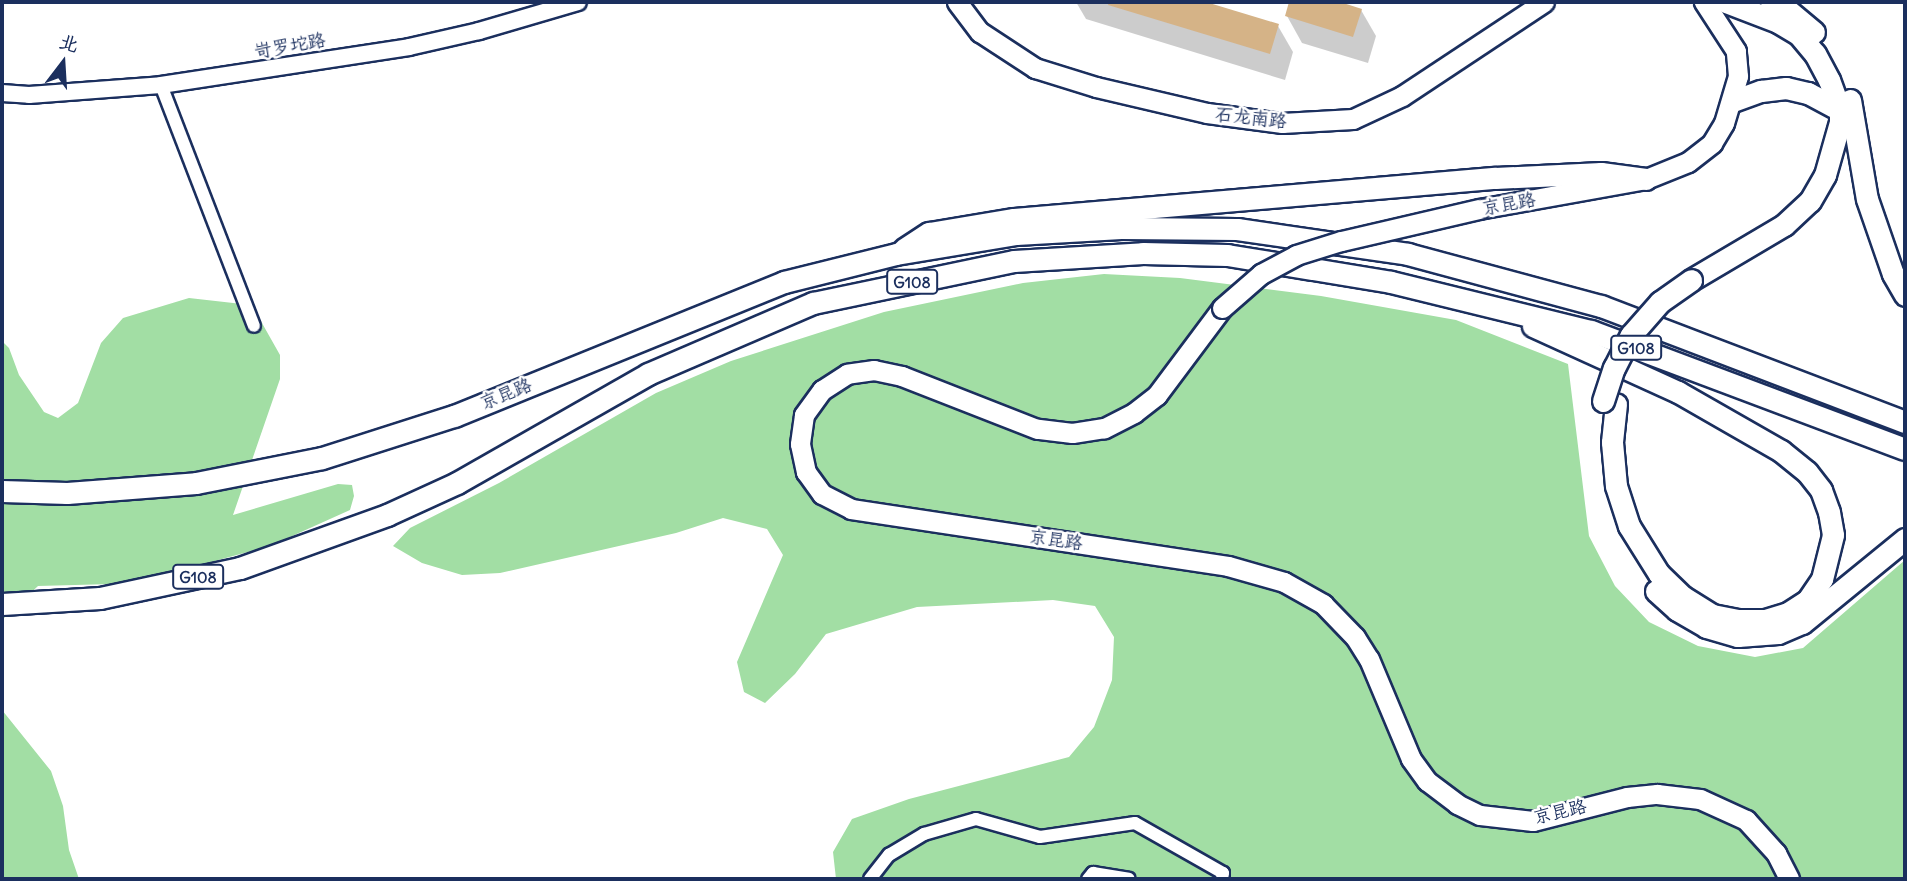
<!DOCTYPE html>
<meta charset="utf-8">
<style>
body{margin:0}
#map{position:relative;width:1907px;height:881px;overflow:hidden;background:#fff;font-family:Delius,"LXGW WenKai TC",sans-serif}
div>[style]{position:absolute}
.green>*{inset:0;background:#a2dea4}
.shadow>*{inset:0;background:#0003}
.building>*{inset:0;background:#d5b387}
.roads{filter:drop-shadow(2px 0 #1b2f5e) drop-shadow(-2px 0 #1b2f5e) drop-shadow(0 2px #1b2f5e) drop-shadow(0 -2px #1b2f5e)}
.minor>*{height:12px;margin:-6px;padding:0 6px;transform-origin:6px;border-radius:6px;background:#fff}
.tertiary>*{height:16px;margin:-8px;padding:0 8px;transform-origin:8px;border-radius:8px;background:#fff}
.secondary>*{height:19px;margin:-9.5px;padding:0 9.5px;transform-origin:9.5px;border-radius:9.5px;background:#fff}
.trunk>*{height:21px;margin:-10.5px;padding:0 10.5px;transform-origin:10.5px;border-radius:10.5px;background:#fff}
.bridges{filter:drop-shadow(2px 0 #1b2f5e) drop-shadow(-2px 0 #1b2f5e) drop-shadow(0 2px #1b2f5e) drop-shadow(0 -2px #1b2f5e)}
.secondary-bridge>*{height:19px;margin:-9.5px;padding:0 9.5px;transform-origin:9.5px;border-radius:9.5px;background:#fff}
.trunk-bridge>*{height:21px;margin:-10.5px;padding:0 10.5px;transform-origin:10.5px;border-radius:10.5px;background:#fff}
span{translate:-50% -50%;white-space:nowrap;text-align:center;line-height:1.15;-webkit-text-stroke:5px #fff;paint-order:stroke}
.shield-label span{padding:2px 5px;background:#fff;border:2px solid;border-radius:5px;-webkit-text-stroke-width:0}
.shield-label{font-size:16px;color:#1b2f5e;font-weight:700}
.street-label{font-size:18px;color:#1b2f5e}
.frame{position:absolute;inset:0;border:4px solid #1b2f5e;pointer-events:none}
.north{position:absolute;left:28px;top:28px;width:70px;height:70px;-webkit-text-stroke:5px #fff;paint-order:stroke;rotate:17deg;font-size:19px;font-weight:700;line-height:28px;text-align:center;color:#1b2f5e}
.north::after{content:'';display:block;margin:auto;width:24px;height:32px;background:#1b2f5e;clip-path:polygon(50% 0,100% 100%,50% 72%,0 100%)}
</style>
<div id="map">
<div class="green">
<div style="clip-path:polygon(1104px 274px,1180px 278px,1321px 296px,1456px 320px,1568px 364px,1589px 536px,1615px 586px,1649px 622px,1698px 646px,1755px 657px,1803px 648px,1905px 560px,1905px 879px,836px 879px,833px 852px,852px 819px,909px 799px,1069px 757px,1094px 727px,1112px 680px,1114px 637px,1095px 606px,1053px 600px,917px 607px,826px 634px,795px 674px,765px 703px,744px 692px,737px 662px,783px 555px,767px 529px,723px 518px,676px 533px,500px 573px,462px 575px,422px 563px,393px 546px,410px 528px,499px 483px,656px 393px,731px 361px,884px 312px,1023px 283px)"></div>
<div style="clip-path:polygon(189px 298px,242px 304px,258px 316px,280px 355px,280px 379px,233px 515px,338px 484px,352px 485px,354px 496px,350px 510px,270px 546px,145px 580px,112px 584px,38px 586px,2px 620px,2px 341px,9px 348px,19px 375px,44px 412px,58px 418px,78px 403px,101px 343px,123px 318px)"></div>
<div style="clip-path:polygon(2px 710px,51px 771px,63px 806px,69px 850px,79px 879px,2px 879px)"></div>
</div>
<div class="shadow">
<div style="clip-path:polygon(1076px 2px,1200px 2px,1278px 26px,1293px 52px,1285px 80px,1086px 19px)"></div>
<div style="clip-path:polygon(1291px 2px,1334px 2px,1361px 10px,1376px 36px,1368px 63px,1302px 43px,1287px 16px)"></div>
</div>
<div class="building">
<div style="clip-path:polygon(1109px 2px,1206px 2px,1279px 24px,1270px 54px,1108px 5px)"></div>
<div style="clip-path:polygon(1289px 2px,1340px 2px,1362px 9px,1353px 37px,1285px 16px)"></div>
</div>
<div class="roads">
<div class="minor">
<div style="left:161px;top:85px;width:258px;rotate:68.9deg"></div>
<div style="left:870px;top:879px;width:31px;rotate:-52deg"></div>
<div style="left:889px;top:855px;width:41px;rotate:-31deg"></div>
<div style="left:924px;top:834px;width:54px;rotate:-16.1deg"></div>
<div style="left:976px;top:819px;width:66px;rotate:15.7deg"></div>
<div style="left:1040px;top:837px;width:96px;rotate:-8.4deg"></div>
<div style="left:1135px;top:823px;width:101px;rotate:29.6deg"></div>
<div style="left:1223px;top:873px;width:6px;rotate:99deg"></div>
<div style="left:1088px;top:879px;width:8px;rotate:-50deg"></div>
<div style="left:1093px;top:873px;width:36px;rotate:9deg"></div>
</div>
<div class="tertiary">
<div style="left:2px;top:93px;width:27px;rotate:4deg"></div>
<div style="left:29px;top:95px;width:132px;rotate:-4.3deg"></div>
<div style="left:161px;top:85px;width:251px;rotate:-8.7deg"></div>
<div style="left:409px;top:47px;width:72px;rotate:-12.9deg"></div>
<div style="left:479px;top:31px;width:103px;rotate:-16.3deg"></div>
</div>
<div class="secondary">
<div style="left:957px;top:2px;width:38px;rotate:53deg"></div>
<div style="left:980px;top:32px;width:66px;rotate:33.2deg"></div>
<div style="left:1035px;top:68px;width:64px;rotate:17.3deg"></div>
<div style="left:1096px;top:87px;width:114px;rotate:13.2deg"></div>
<div style="left:1207px;top:113px;width:76px;rotate:7.6deg"></div>
<div style="left:1282px;top:123px;width:71px;rotate:-3.2deg"></div>
<div style="left:1353px;top:119px;width:54px;rotate:-25.1deg"></div>
<div style="left:1402px;top:96px;width:170px;rotate:-33.5deg"></div>
<div style="left:1479px;top:209px;width:170px;rotate:-10.2deg"></div>
<div style="left:1646px;top:179px;width:45px;rotate:-22deg"></div>
<div style="left:1688px;top:162px;width:31px;rotate:-38deg"></div>
<div style="left:1712px;top:143px;width:23px;rotate:-59deg"></div>
<div style="left:1724px;top:123px;width:49px;rotate:-73.4deg"></div>
<div style="left:1738px;top:76px;width:25px;rotate:-95deg"></div>
<div style="left:1736px;top:51px;width:59px;rotate:-123.1deg"></div>
<div style="left:1222px;top:308px;width:109px;rotate:126.8deg"></div>
<div style="left:1157px;top:395px;width:29px;rotate:142deg"></div>
<div style="left:1134px;top:413px;width:34px;rotate:153deg"></div>
<div style="left:1104px;top:428px;width:32px;rotate:171deg"></div>
<div style="left:1072px;top:433px;width:35px;rotate:-173deg"></div>
<div style="left:1037px;top:429px;width:145px;rotate:-158.6deg"></div>
<div style="left:902px;top:376px;width:29px;rotate:-168deg"></div>
<div style="left:874px;top:370px;width:27px;rotate:172deg"></div>
<div style="left:847px;top:374px;width:30px;rotate:147deg"></div>
<div style="left:822px;top:390px;width:31px;rotate:126deg"></div>
<div style="left:804px;top:415px;width:29px;rotate:98deg"></div>
<div style="left:800px;top:444px;width:29px;rotate:78deg"></div>
<div style="left:806px;top:472px;width:27px;rotate:54deg"></div>
<div style="left:822px;top:494px;width:33px;rotate:27deg"></div>
<div style="left:851px;top:509px;width:381px;rotate:8.6deg"></div>
<div style="left:1228px;top:566px;width:58px;rotate:15.9deg"></div>
<div style="left:1284px;top:582px;width:45px;rotate:29.4deg"></div>
<div style="left:1323px;top:604px;width:46px;rotate:45.9deg"></div>
<div style="left:1355px;top:637px;width:26px;rotate:58deg"></div>
<div style="left:1369px;top:659px;width:108px;rotate:67.2deg"></div>
<div style="left:1411px;top:759px;width:27px;rotate:54deg"></div>
<div style="left:1427px;top:781px;width:38px;rotate:37deg"></div>
<div style="left:1457px;top:804px;width:25px;rotate:26deg"></div>
<div style="left:1480px;top:815px;width:53px;rotate:6.5deg"></div>
<div style="left:1533px;top:821px;width:97px;rotate:-14.3deg"></div>
<div style="left:1627px;top:797px;width:30px;rotate:-6deg"></div>
<div style="left:1657px;top:794px;width:43px;rotate:6.6deg"></div>
<div style="left:1700px;top:799px;width:51px;rotate:24.5deg"></div>
<div style="left:1746px;top:820px;width:45px;rotate:47.7deg"></div>
<div style="left:1776px;top:853px;width:29px;rotate:63deg"></div>
</div>
<div class="trunk">
<div style="left:1771px;top:2px;width:14px;rotate:21deg"></div>
<div style="left:1784px;top:7px;width:39px;rotate:40deg"></div>
<div style="left:1850px;top:100px;width:100px;rotate:80.3deg"></div>
<div style="left:1867px;top:199px;width:79px;rotate:70.9deg"></div>
<div style="left:1893px;top:274px;width:24px;rotate:60deg"></div>
<div style="left:1733px;top:101px;width:30px;rotate:-20deg"></div>
<div style="left:1761px;top:91px;width:25px;rotate:-7deg"></div>
<div style="left:1786px;top:88px;width:23px;rotate:13deg"></div>
<div style="left:1808px;top:93px;width:36px;rotate:28deg"></div>
<div style="left:904px;top:249px;width:30px;rotate:-33deg"></div>
<div style="left:929px;top:233px;width:86px;rotate:-9.4deg"></div>
<div style="left:1014px;top:219px;width:483px;rotate:-4.9deg"></div>
<div style="left:1495px;top:178px;width:106px;rotate:-2.7deg"></div>
<div style="left:1601px;top:173px;width:45px;rotate:7.6deg"></div>
<div style="left:1691px;top:280px;width:108px;rotate:-30.6deg"></div>
<div style="left:1784px;top:225px;width:35px;rotate:-43deg"></div>
<div style="left:1810px;top:201px;width:30px;rotate:-60deg"></div>
<div style="left:1825px;top:175px;width:55px;rotate:-74.2deg"></div>
<div style="left:1840px;top:122px;width:12px;rotate:-90deg"></div>
<div style="left:1840px;top:110px;width:32px;rotate:-110deg"></div>
<div style="left:1829px;top:80px;width:30px;rotate:-118deg"></div>
<div style="left:1815px;top:54px;width:26px;rotate:-130deg"></div>
<div style="left:1798px;top:34px;width:23px;rotate:-149deg"></div>
<div style="left:1778px;top:22px;width:56px;rotate:-159deg"></div>
<div style="left:1533px;top:326px;width:159px;rotate:24.5deg"></div>
<div style="left:1678px;top:392px;width:119px;rotate:29.8deg"></div>
<div style="left:1781px;top:451px;width:33px;rotate:39deg"></div>
<div style="left:1807px;top:472px;width:23px;rotate:52deg"></div>
<div style="left:1821px;top:490px;width:23px;rotate:70deg"></div>
<div style="left:1829px;top:512px;width:23px;rotate:80deg"></div>
<div style="left:1833px;top:535px;width:45px;rotate:104deg"></div>
<div style="left:1822px;top:579px;width:25px;rotate:124deg"></div>
<div style="left:1808px;top:600px;width:24px;rotate:147deg"></div>
<div style="left:1788px;top:613px;width:24px;rotate:163deg"></div>
<div style="left:1765px;top:620px;width:27px;rotate:180deg"></div>
<div style="left:1738px;top:620px;width:26px;rotate:-169deg"></div>
<div style="left:1712px;top:615px;width:34px;rotate:-148deg"></div>
<div style="left:1683px;top:597px;width:33px;rotate:-136deg"></div>
<div style="left:1659px;top:574px;width:57px;rotate:-122deg"></div>
<div style="left:1629px;top:526px;width:42px;rotate:-108deg"></div>
<div style="left:1616px;top:486px;width:44px;rotate:-95.2deg"></div>
<div style="left:1612px;top:442px;width:38px;rotate:-84deg"></div>
<div style="left:2px;top:491px;width:65px;rotate:1.8deg"></div>
<div style="left:67px;top:493px;width:129px;rotate:-4.4deg"></div>
<div style="left:196px;top:483px;width:128px;rotate:-11.2deg"></div>
<div style="left:322px;top:458px;width:139px;rotate:-17.7deg"></div>
<div style="left:454px;top:416px;width:356px;rotate:-22.1deg"></div>
<div style="left:784px;top:282px;width:115px;rotate:-14deg"></div>
<div style="left:896px;top:254px;width:122px;rotate:-9.5deg"></div>
<div style="left:1016px;top:234px;width:105px;rotate:-3.3deg"></div>
<div style="left:1121px;top:228px;width:116px;rotate:0.5deg"></div>
<div style="left:1237px;top:229px;width:173px;rotate:8.3deg"></div>
<div style="left:1408px;top:254px;width:200px;rotate:15.1deg"></div>
<div style="left:1601px;top:306px;width:325px;rotate:20.9deg"></div>
<div style="left:1656px;top:591px;width:28px;rotate:42deg"></div>
<div style="left:1677px;top:610px;width:34px;rotate:30deg"></div>
<div style="left:1706px;top:627px;width:33px;rotate:16deg"></div>
<div style="left:1738px;top:636px;width:40px;rotate:-4.3deg"></div>
<div style="left:1778px;top:633px;width:26px;rotate:-23deg"></div>
<div style="left:1802px;top:623px;width:133px;rotate:-39.2deg"></div>
<div style="left:2px;top:604px;width:98px;rotate:-3.5deg"></div>
<div style="left:100px;top:598px;width:143px;rotate:-12.1deg"></div>
<div style="left:240px;top:568px;width:156px;rotate:-19.8deg"></div>
<div style="left:387px;top:515px;width:77px;rotate:-24.6deg"></div>
<div style="left:457px;top:483px;width:220px;rotate:-29.7deg"></div>
<div style="left:648px;top:374px;width:180px;rotate:-23.3deg"></div>
<div style="left:813px;top:303px;width:205px;rotate:-11.8deg"></div>
<div style="left:1014px;top:261px;width:129px;rotate:-3.5deg"></div>
<div style="left:1143px;top:253px;width:84px;rotate:1.4deg"></div>
<div style="left:1227px;top:255px;width:166px;rotate:9.3deg"></div>
<div style="left:1391px;top:282px;width:206px;rotate:13.8deg"></div>
<div style="left:1591px;top:331px;width:335px;rotate:20.6deg"></div>
</div>
</div>
<div class="bridges">
<div class="secondary-bridge">
<div style="left:1222px;top:308px;width:52px;rotate:-41.1deg"></div>
<div style="left:1261px;top:274px;width:40px;rotate:-28deg"></div>
<div style="left:1296px;top:255px;width:47px;rotate:-17.3deg"></div>
<div style="left:1341px;top:241px;width:142px;rotate:-13.1deg"></div>
</div>
<div class="trunk-bridge">
<div style="left:1603px;top:401px;width:35px;rotate:-72deg"></div>
<div style="left:1614px;top:368px;width:37px;rotate:-63deg"></div>
<div style="left:1631px;top:335px;width:44px;rotate:-48.7deg"></div>
<div style="left:1660px;top:302px;width:38px;rotate:-35deg"></div>
</div>
</div>
<div class="shield-label">
<span style="left:912px;top:282px">G108</span>
<span style="left:1636px;top:348px">G108</span>
<span style="left:198px;top:577px">G108</span>
</div>
<div class="street-label">
<span style="left:290px;top:46px;rotate:-10deg">岢罗坨路</span>
<span style="left:1251px;top:118px;rotate:6deg">石龙南路</span>
<span style="left:1509px;top:204px;rotate:-10deg">京昆路</span>
<span style="left:506px;top:394px;rotate:-22deg">京昆路</span>
<span style="left:1056px;top:540px;rotate:8deg">京昆路</span>
<span style="left:1560px;top:812px;rotate:-13deg">京昆路</span>
</div>
<div class="frame"></div>
<div class="north">北</div>
</div>
